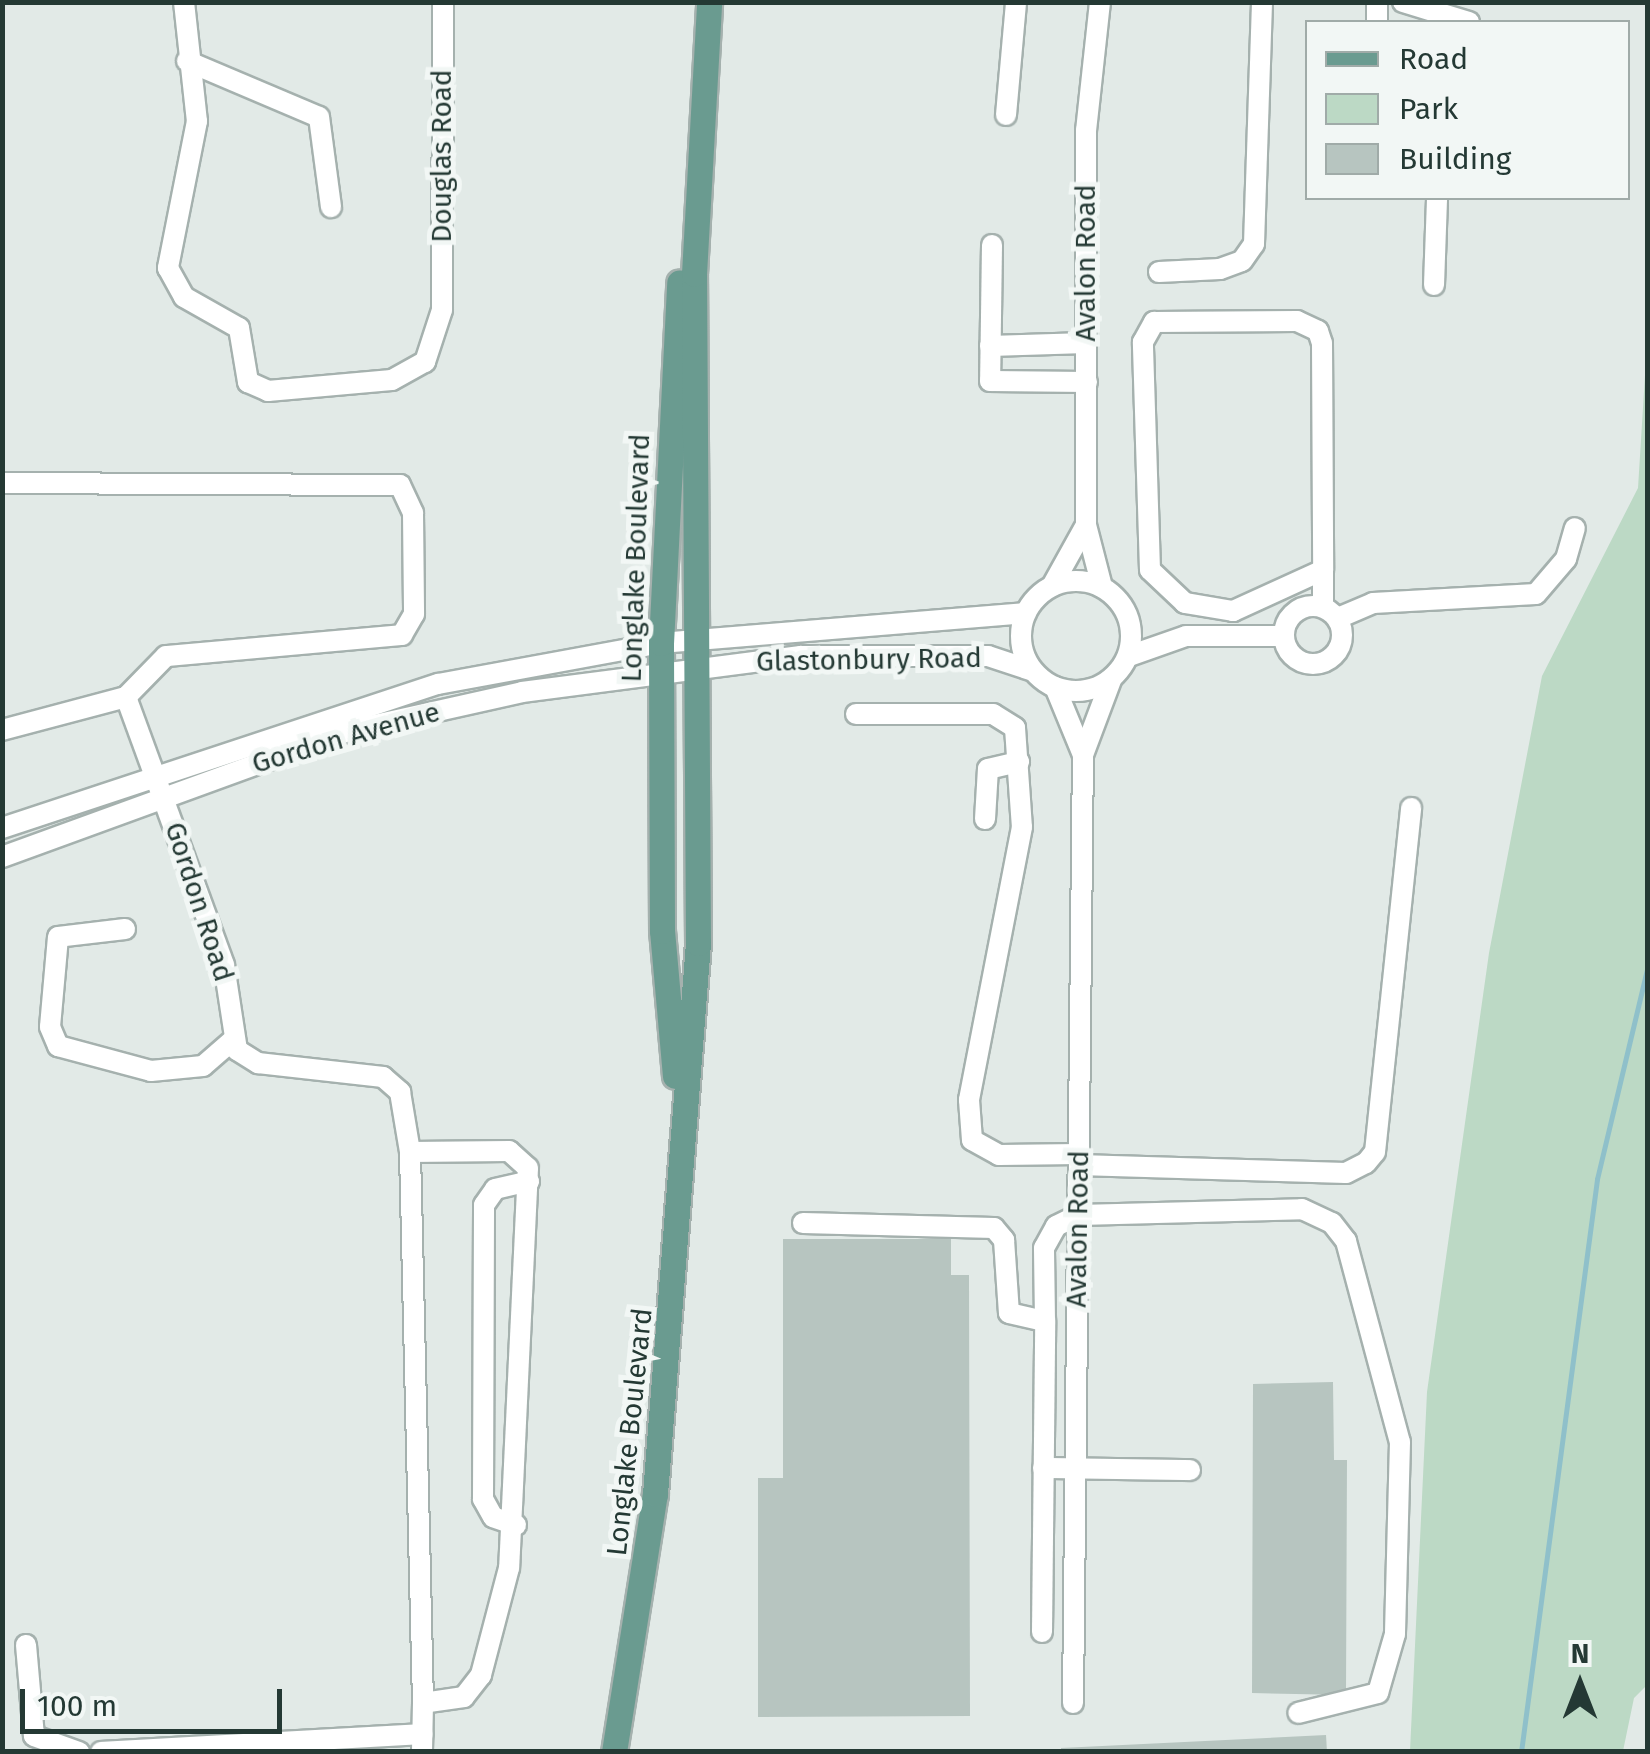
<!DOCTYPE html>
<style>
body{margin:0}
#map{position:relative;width:1650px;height:1754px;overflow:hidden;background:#e2eae7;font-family:"Fira Sans",sans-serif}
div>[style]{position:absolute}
.green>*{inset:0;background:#bcd9c5}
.stream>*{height:5px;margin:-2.5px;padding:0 2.5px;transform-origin:2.5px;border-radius:2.5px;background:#8fc0ca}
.building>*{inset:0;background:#b7c5c0}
.roads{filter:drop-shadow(2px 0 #a5b1ae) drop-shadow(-2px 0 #a5b1ae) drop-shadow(0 2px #a5b1ae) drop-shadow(0 -2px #a5b1ae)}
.minor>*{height:20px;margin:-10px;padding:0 10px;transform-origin:10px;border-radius:10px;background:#fff}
.minor>.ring{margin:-10px;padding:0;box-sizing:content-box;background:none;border:20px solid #fff;border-radius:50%}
.major>*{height:25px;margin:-12.5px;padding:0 12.5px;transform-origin:12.5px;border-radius:12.5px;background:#6a9b90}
span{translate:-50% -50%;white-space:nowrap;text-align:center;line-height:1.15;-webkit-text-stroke:10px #f2f7f5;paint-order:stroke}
.street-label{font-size:28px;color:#243934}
.frame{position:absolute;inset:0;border:5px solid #243934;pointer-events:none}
.legend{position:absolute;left:1305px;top:20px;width:325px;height:180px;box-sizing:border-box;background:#f2f7f5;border:2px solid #a0aba8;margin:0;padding:12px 18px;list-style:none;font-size:30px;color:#243934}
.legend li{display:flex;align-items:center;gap:20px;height:50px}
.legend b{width:50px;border:2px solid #a0aba8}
.north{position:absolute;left:1530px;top:1634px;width:100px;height:100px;-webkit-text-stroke:8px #f2f7f5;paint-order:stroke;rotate:0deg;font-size:28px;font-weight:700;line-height:40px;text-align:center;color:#243934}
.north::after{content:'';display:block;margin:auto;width:35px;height:45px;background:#243934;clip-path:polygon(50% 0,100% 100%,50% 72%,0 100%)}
.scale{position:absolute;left:20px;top:1689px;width:262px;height:45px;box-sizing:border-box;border:5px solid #243934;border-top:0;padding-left:12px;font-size:30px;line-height:35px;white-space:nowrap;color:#243934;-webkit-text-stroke:8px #f2f7f5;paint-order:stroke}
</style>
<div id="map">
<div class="green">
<div style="clip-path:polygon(1647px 343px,1647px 1685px,1634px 1698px,1623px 1751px,1410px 1751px,1427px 1392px,1489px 953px,1542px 676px,1638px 488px)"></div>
</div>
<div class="stream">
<div style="left:1521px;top:1752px;width:578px;rotate:-82.44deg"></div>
<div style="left:1597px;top:1179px;width:220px;rotate:-76.6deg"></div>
</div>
<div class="building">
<div style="clip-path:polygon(783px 1239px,951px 1239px,951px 1275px,969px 1275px,970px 1716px,758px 1717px,758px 1478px,783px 1478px)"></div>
<div style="clip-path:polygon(1333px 1382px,1334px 1460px,1347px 1460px,1346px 1695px,1252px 1693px,1253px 1384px)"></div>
<div style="clip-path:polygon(1326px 1735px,1327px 1752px,1061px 1752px,1061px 1748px)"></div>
</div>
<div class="roads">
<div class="minor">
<div style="left:184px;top:2px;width:120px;rotate:83.8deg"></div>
<div style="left:197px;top:121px;width:150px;rotate:101.2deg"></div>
<div style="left:168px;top:268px;width:33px;rotate:61deg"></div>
<div style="left:184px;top:297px;width:63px;rotate:29.4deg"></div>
<div style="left:239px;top:328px;width:55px;rotate:80.5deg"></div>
<div style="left:248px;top:382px;width:22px;rotate:24deg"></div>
<div style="left:268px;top:391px;width:124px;rotate:-5.1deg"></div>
<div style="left:392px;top:380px;width:38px;rotate:-29deg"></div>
<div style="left:425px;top:362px;width:55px;rotate:-71.9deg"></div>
<div style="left:442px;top:310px;width:308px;rotate:-89.8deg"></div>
<div style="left:1100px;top:2px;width:129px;rotate:96.2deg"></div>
<div style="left:1086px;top:130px;width:395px;rotate:90deg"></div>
<div style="left:1086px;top:525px;width:64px;rotate:75.5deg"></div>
<div style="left:1403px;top:2px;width:69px;rotate:16.9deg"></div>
<div style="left:1377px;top:22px;width:20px;rotate:-90deg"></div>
<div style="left:187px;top:61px;width:143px;rotate:23deg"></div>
<div style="left:319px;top:117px;width:91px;rotate:82.4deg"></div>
<div style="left:1006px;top:115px;width:113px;rotate:-84.9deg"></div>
<div style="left:992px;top:245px;width:136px;rotate:90.8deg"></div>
<div style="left:990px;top:381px;width:97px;rotate:0.6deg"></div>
<div style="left:1159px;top:272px;width:61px;rotate:-2.8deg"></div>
<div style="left:1220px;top:269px;width:23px;rotate:-20deg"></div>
<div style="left:1242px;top:261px;width:21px;rotate:-55deg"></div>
<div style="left:1254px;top:244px;width:242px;rotate:-88.1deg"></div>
<div style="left:1434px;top:285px;width:87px;rotate:-88deg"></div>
<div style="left:990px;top:346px;width:96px;rotate:-1.8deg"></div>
<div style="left:2px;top:483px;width:398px;rotate:0.3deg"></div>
<div style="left:400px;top:485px;width:31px;rotate:65deg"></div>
<div style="left:413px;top:513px;width:101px;rotate:89.4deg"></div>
<div style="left:414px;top:614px;width:24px;rotate:120deg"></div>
<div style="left:402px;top:635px;width:237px;rotate:174.9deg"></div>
<div style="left:166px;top:656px;width:57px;rotate:134.3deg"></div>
<div style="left:126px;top:697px;width:128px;rotate:165.1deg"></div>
<div style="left:1323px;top:570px;width:99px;rotate:155.5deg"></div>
<div style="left:1233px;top:611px;width:49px;rotate:-170.5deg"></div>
<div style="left:1185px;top:603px;width:48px;rotate:-136.7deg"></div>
<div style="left:1150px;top:570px;width:228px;rotate:-91.8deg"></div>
<div style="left:1143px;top:342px;width:23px;rotate:-61deg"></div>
<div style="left:1154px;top:322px;width:143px;rotate:-0.4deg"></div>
<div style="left:1297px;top:321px;width:23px;rotate:25deg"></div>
<div style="left:1318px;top:331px;width:13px;rotate:72deg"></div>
<div style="left:1322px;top:343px;width:227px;rotate:89.7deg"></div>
<div style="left:1323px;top:570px;width:37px;rotate:90deg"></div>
<div class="ring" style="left:1021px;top:581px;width:90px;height:90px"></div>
<div style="left:1052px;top:586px;width:70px;rotate:-60.9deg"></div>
<div class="ring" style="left:1284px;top:606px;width:38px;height:38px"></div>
<div style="left:1338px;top:618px;width:38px;rotate:-23deg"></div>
<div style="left:1373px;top:603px;width:163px;rotate:-3.2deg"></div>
<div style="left:1536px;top:594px;width:46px;rotate:-49.4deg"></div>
<div style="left:1566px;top:559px;width:32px;rotate:-74deg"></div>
<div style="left:1129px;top:656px;width:60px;rotate:-19.3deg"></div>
<div style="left:1186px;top:636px;width:98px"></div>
<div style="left:1055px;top:687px;width:74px;rotate:67.6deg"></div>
<div style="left:126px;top:697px;width:285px;rotate:69.9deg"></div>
<div style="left:224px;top:965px;width:86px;rotate:81.3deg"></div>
<div style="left:237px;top:1050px;width:25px;rotate:32deg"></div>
<div style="left:258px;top:1063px;width:126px;rotate:6.4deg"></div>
<div style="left:383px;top:1077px;width:23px;rotate:41deg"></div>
<div style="left:400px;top:1092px;width:61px;rotate:80.5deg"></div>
<div style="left:410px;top:1152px;width:99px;rotate:-0.6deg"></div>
<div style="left:509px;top:1151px;width:25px;rotate:42deg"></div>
<div style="left:528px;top:1168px;width:400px;rotate:92.7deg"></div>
<div style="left:509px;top:1568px;width:111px;rotate:104.7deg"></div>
<div style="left:481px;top:1675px;width:28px;rotate:128deg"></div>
<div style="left:464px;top:1697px;width:41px;rotate:171.7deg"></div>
<div style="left:423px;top:1703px;width:49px;rotate:91.2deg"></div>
<div style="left:856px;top:714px;width:137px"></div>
<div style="left:993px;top:714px;width:26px;rotate:32deg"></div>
<div style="left:1015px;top:728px;width:99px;rotate:86deg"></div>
<div style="left:1022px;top:827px;width:278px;rotate:101deg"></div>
<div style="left:969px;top:1100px;width:40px;rotate:85.7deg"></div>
<div style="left:972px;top:1140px;width:31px;rotate:29deg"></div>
<div style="left:999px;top:1155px;width:80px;rotate:-0.7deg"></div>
<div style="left:985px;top:819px;width:50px;rotate:-86.6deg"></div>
<div style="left:988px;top:769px;width:32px;rotate:-13deg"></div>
<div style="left:2px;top:828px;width:459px;rotate:-18.3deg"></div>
<div style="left:438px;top:684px;width:227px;rotate:-10.4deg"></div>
<div style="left:661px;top:643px;width:366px;rotate:-4.7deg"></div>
<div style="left:2px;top:857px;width:368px;rotate:-20deg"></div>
<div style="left:348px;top:731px;width:178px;rotate:-12.6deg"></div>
<div style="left:522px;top:692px;width:281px;rotate:-7.4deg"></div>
<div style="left:801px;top:656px;width:187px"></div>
<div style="left:988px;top:656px;width:47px;rotate:18.4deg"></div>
<div style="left:125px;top:929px;width:67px;rotate:173.2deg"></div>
<div style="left:58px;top:937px;width:90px;rotate:95.1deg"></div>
<div style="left:50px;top:1027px;width:21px;rotate:67deg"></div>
<div style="left:58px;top:1046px;width:96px;rotate:15deg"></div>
<div style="left:151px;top:1071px;width:52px;rotate:-5.5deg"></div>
<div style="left:203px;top:1066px;width:40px;rotate:-41deg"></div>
<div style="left:410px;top:1152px;width:551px;rotate:88.65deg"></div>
<div style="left:1079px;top:1165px;width:267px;rotate:1.7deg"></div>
<div style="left:1346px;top:1173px;width:22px;rotate:-27deg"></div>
<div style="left:1366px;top:1163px;width:14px;rotate:-51deg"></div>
<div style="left:1375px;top:1152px;width:346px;rotate:-84deg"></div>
<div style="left:803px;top:1223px;width:191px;rotate:1.5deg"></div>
<div style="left:994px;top:1228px;width:16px;rotate:50deg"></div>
<div style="left:1004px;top:1240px;width:73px;rotate:86.1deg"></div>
<div style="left:1009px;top:1313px;width:37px;rotate:13deg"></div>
<div style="left:1045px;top:1321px;width:73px;rotate:-90.8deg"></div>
<div style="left:1044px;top:1248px;width:25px;rotate:-61deg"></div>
<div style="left:1056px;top:1226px;width:25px;rotate:-26deg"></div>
<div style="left:1079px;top:1215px;width:223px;rotate:-1.5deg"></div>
<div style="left:1302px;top:1209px;width:33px;rotate:25deg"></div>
<div style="left:1332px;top:1223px;width:23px;rotate:52deg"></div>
<div style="left:1346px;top:1241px;width:208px;rotate:75deg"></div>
<div style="left:1400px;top:1442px;width:192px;rotate:91.5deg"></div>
<div style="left:1395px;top:1634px;width:61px;rotate:106.1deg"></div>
<div style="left:1378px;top:1693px;width:82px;rotate:166deg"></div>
<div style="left:1043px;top:1468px;width:147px;rotate:0.8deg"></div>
<div style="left:516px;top:1525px;width:24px;rotate:-161deg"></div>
<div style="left:493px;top:1517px;width:21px;rotate:-119deg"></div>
<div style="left:483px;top:1499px;width:294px;rotate:-89.8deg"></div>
<div style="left:484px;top:1205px;width:19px;rotate:-55deg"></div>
<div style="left:495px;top:1189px;width:35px;rotate:-13deg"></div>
<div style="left:1042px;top:1632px;width:311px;rotate:-89.4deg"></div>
<div style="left:26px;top:1645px;width:91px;rotate:85deg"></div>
<div style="left:34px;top:1736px;width:48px;rotate:19.6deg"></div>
<div style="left:1073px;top:1703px;width:948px;rotate:-89.4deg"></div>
<div style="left:1083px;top:755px;width:80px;rotate:-69.5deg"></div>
<div style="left:101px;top:1752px;width:322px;rotate:-3.2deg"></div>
</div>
<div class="major">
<div style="left:675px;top:1076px;width:146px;rotate:-95.1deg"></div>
<div style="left:662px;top:931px;width:288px;rotate:-90.2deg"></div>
<div style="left:661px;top:643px;width:361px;rotate:-87.1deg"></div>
<div style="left:614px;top:1752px;width:261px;rotate:-81deg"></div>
<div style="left:655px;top:1494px;width:553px;rotate:-85.54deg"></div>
<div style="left:698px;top:943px;width:669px;rotate:-90.34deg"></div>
<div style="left:694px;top:274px;width:272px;rotate:-86.8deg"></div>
</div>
</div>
<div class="street-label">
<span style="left:442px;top:156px;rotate:-90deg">Douglas Road</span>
<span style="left:1086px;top:263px;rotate:-90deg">Avalon Road</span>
<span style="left:636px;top:558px;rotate:-88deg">Longlake Boulevard</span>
<span style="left:869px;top:660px;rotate:-1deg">Glastonbury Road</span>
<span style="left:346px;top:738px;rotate:-16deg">Gordon Avenue</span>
<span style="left:199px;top:902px;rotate:72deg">Gordon Road</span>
<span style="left:1078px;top:1229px;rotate:-89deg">Avalon Road</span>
<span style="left:630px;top:1432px;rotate:-84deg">Longlake Boulevard</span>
</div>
<div class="frame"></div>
<ul class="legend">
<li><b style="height:12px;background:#6a9b90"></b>Road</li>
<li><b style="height:28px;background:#bcd9c5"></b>Park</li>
<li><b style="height:28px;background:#b7c5c0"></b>Building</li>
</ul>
<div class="north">N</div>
<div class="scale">100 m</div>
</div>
